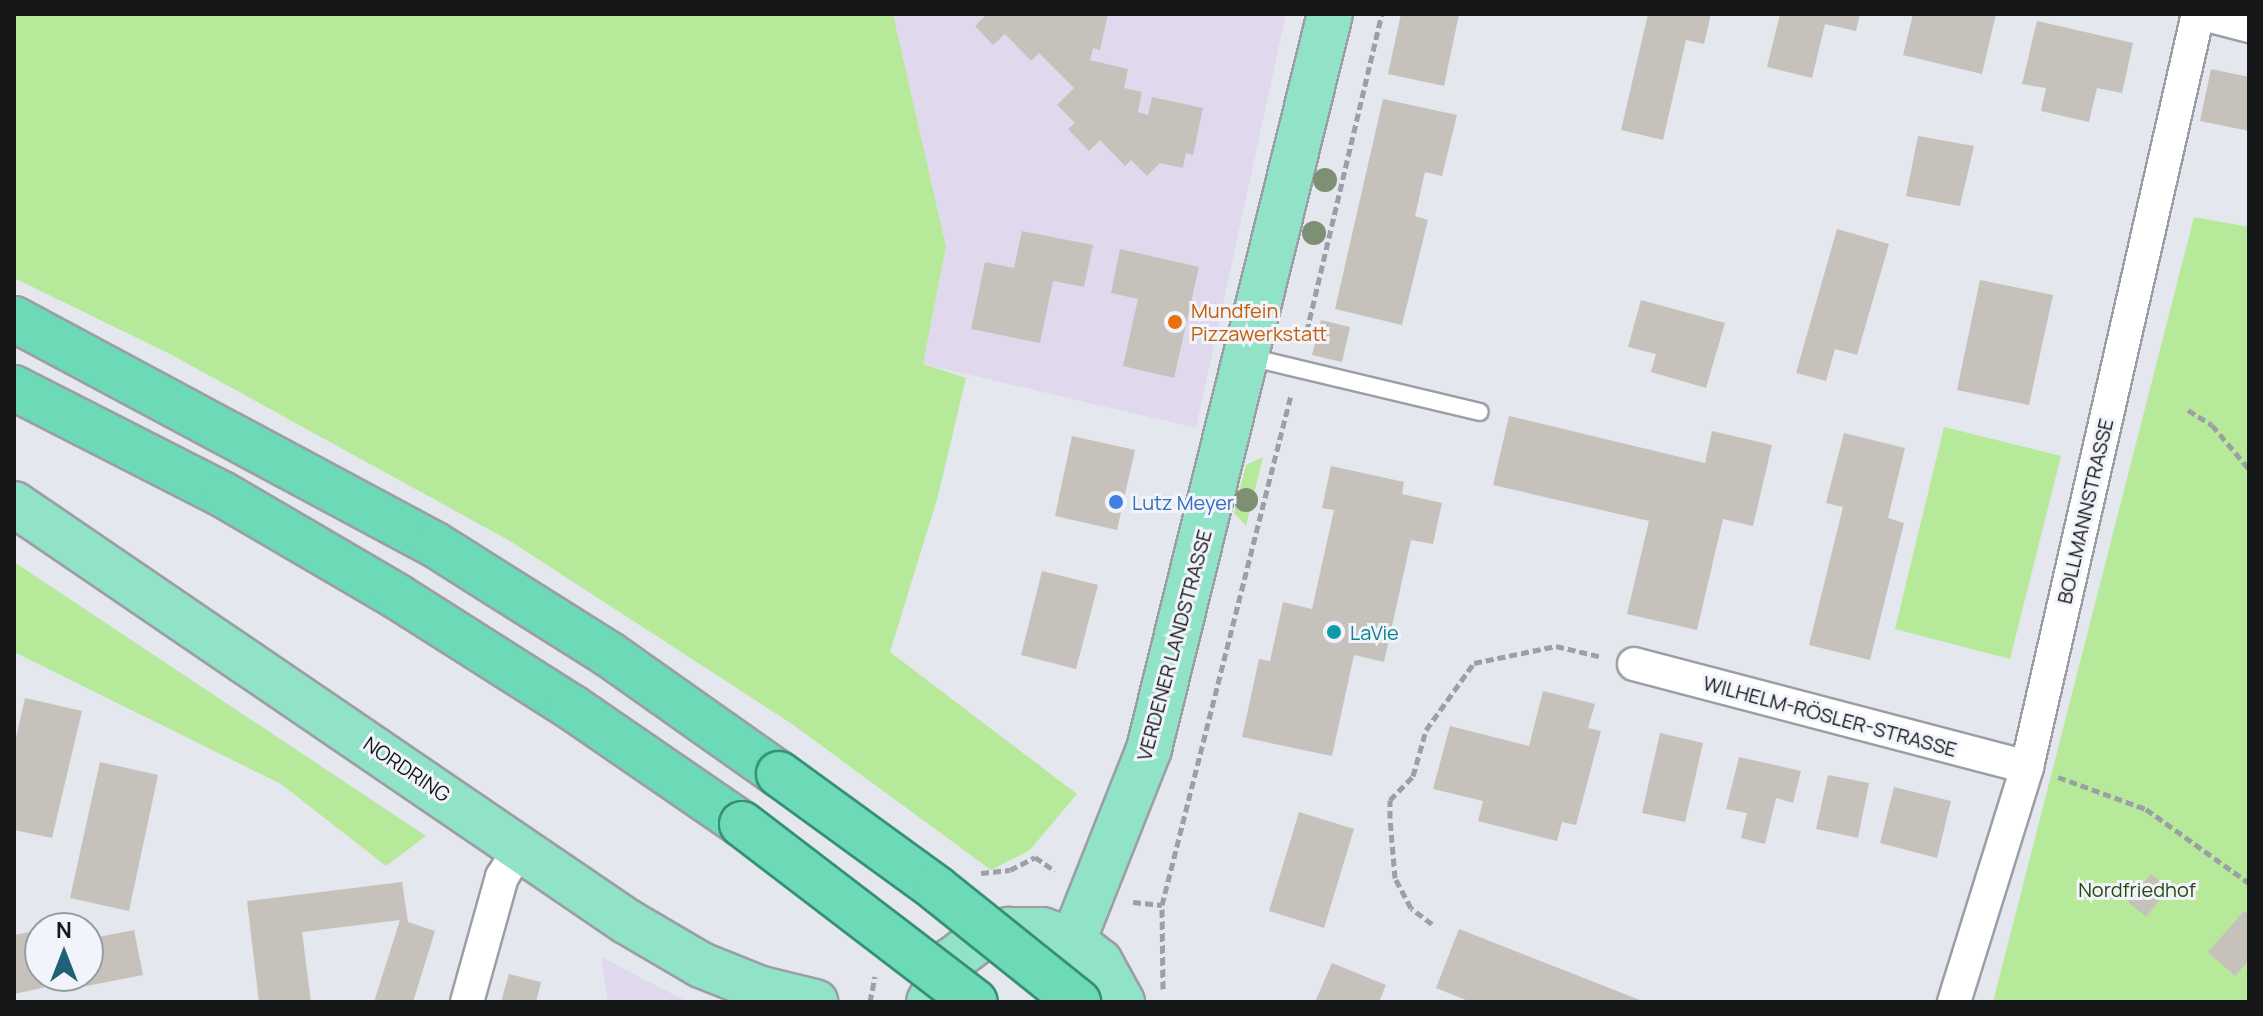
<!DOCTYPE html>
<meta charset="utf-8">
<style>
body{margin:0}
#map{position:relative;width:2263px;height:1016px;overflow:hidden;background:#e4e7ee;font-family:Manrope,sans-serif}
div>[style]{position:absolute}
.commercial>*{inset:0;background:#e0d9ee}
.green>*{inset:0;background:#b7e99a}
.building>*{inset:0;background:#c6c1bb}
.path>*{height:5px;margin-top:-2.5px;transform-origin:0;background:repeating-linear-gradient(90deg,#9c9fa4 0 8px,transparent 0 12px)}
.roads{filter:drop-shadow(2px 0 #9b9fa5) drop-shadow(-2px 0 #9b9fa5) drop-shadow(0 2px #9b9fa5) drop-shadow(0 -2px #9b9fa5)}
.service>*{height:16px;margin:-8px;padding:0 8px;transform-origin:8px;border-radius:8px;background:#fff}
.minor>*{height:32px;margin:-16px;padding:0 16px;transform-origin:16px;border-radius:16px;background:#fff}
.primary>*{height:44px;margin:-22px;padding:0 22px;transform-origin:22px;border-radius:22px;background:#91e3c8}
.trunk>*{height:44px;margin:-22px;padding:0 22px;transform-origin:22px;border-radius:22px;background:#6cdab6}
.bridges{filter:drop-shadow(2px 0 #369073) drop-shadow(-2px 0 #369073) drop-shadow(0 2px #369073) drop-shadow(0 -2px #369073)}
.trunk-bridge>*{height:44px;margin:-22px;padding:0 22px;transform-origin:22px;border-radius:22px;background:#6cdab6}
.trees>*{width:24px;height:24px;margin:-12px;border-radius:50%;background:#7d9074}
.dots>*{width:22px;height:22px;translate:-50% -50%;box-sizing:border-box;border:4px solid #f1f4fb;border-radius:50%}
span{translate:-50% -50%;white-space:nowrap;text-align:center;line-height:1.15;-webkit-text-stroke:6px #f1f4fb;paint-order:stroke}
.food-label{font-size:20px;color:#c56008}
.left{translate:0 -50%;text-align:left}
.shop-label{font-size:20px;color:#366cbe}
.street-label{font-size:20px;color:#161719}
.culture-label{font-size:20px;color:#0d838f}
.park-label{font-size:20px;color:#294811}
.frame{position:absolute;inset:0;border:16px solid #161719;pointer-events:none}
.north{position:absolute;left:24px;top:912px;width:80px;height:80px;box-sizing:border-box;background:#f1f4fb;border:2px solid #999ca1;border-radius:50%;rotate:0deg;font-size:22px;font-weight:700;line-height:32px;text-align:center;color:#161719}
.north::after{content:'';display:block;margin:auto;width:28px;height:36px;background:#216176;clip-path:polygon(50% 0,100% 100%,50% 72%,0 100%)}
</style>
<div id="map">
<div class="commercial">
<div style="clip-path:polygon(893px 14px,1286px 14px,1196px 428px,923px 364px,946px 247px)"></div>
<div style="clip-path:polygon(601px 957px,688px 1002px,608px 1002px)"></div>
</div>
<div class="green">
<div style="clip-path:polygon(14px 14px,893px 14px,946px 247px,923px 364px,966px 378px,938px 496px,890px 652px,1077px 794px,1030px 850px,991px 870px,792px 724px,510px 541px,170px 354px,14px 278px)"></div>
<div style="clip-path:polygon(2194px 217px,2249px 227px,2249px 1002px,1993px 1002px)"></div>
<div style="clip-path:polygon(1944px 427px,2061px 456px,2010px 659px,1895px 629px)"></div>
<div style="clip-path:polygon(1263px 457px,1246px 526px,1234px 513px,1246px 465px)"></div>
<div style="clip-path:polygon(14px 562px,426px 836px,386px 866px,281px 784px,14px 652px)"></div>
</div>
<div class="building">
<div style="clip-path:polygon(987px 14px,1108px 14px,1100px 50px,1093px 48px,1090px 60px,1128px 69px,1124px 88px,1142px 92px,1138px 112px,1148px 115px,1152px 97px,1203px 108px,1193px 155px,1186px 153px,1183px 168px,1160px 163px,1147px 176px,1131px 160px,1125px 166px,1100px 140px,1089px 151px,1068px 129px,1075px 123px,1057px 105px,1074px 88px,1039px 53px,1031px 61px,1005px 34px,993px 45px,975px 26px)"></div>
<div style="clip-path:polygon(1401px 14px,1459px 14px,1444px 86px,1388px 74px)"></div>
<div style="clip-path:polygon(1648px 14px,1711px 14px,1704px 44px,1686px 40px,1663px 140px,1621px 130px)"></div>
<div style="clip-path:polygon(1780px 14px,1860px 14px,1856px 31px,1825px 24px,1812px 78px,1767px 67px)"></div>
<div style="clip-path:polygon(1913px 14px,1996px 14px,1982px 74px,1903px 55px)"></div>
<div style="clip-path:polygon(2037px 21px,2133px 43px,2122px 93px,2097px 88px,2089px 122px,2041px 111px,2046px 88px,2022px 84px)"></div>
<div style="clip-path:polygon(2211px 69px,2249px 77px,2249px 131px,2200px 121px)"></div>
<div style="clip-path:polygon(1383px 99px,1457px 115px,1442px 176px,1425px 172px,1415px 216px,1428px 220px,1402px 325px,1335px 309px)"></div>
<div style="clip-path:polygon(1918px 136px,1974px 146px,1960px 206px,1906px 196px)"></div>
<div style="clip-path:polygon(1837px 229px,1889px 244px,1857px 355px,1835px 349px,1826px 381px,1796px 373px)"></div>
<div style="clip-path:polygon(1022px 231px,1093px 245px,1084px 287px,1053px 281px,1040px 343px,971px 329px,985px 262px,1014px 268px)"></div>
<div style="clip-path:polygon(1120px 249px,1199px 267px,1174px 378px,1123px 366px,1138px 299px,1111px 293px)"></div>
<div style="clip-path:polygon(1980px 280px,2053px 295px,2029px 405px,1957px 390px)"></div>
<div style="clip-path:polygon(1641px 300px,1725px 323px,1706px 388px,1651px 372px,1656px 354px,1628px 347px)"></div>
<div style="clip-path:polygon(1321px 320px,1350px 327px,1342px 362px,1312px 355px)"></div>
<div style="clip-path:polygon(1509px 416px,1705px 463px,1712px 431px,1772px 445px,1753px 526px,1723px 519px,1697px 630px,1627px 614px,1649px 521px,1493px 485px)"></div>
<div style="clip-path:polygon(1844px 433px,1905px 448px,1888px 518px,1904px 523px,1870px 660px,1809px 645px,1843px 507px,1826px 503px)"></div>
<div style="clip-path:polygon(1072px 436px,1135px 450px,1117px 530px,1055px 516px)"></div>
<div style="clip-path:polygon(1331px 466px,1404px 482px,1402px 494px,1442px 503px,1433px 544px,1411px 540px,1384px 662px,1354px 655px,1332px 756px,1242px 737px,1259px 659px,1270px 661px,1283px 602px,1312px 609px,1334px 510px,1322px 508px)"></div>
<div style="clip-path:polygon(1042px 571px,1098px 585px,1076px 669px,1021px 655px)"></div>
<div style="clip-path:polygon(1543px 691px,1595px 704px,1588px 728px,1601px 731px,1576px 825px,1562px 822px,1557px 841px,1478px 821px,1483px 801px,1433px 789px,1450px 726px,1529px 746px)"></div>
<div style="clip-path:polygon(25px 698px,82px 711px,52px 838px,14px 830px,14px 747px)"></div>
<div style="clip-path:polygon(1660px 733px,1703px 743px,1685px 822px,1642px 813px)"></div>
<div style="clip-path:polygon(1739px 757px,1801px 771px,1793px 803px,1776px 798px,1765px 844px,1741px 838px,1747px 813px,1726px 809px)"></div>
<div style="clip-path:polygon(100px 762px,158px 775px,129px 911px,70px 898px)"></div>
<div style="clip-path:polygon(1828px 775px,1869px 783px,1858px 838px,1816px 829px)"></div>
<div style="clip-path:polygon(1894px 787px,1951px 801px,1937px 858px,1880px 843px)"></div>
<div style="clip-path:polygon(1299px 812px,1354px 829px,1324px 928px,1269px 911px)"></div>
<div style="clip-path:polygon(2151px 874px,2169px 888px,2146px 917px,2128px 902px)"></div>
<div style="clip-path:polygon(402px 882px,408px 922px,435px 931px,413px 1002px,374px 1002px,400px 920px,302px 932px,311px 1002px,259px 1002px,247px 901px)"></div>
<div style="clip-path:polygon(2244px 911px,2249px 915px,2249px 960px,2235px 976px,2208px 952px)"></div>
<div style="clip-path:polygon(1459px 929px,1645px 1002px,1471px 1002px,1436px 988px)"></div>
<div style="clip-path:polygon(40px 930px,40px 976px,88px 976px,88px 939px,134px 930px,143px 975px,66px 990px,65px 983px,14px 994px,14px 935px)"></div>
<div style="clip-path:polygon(1332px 963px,1386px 985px,1379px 1002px,1315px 1002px)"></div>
<div style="clip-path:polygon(509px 974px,541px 982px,536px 1002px,501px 1002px)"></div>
</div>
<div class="path">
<div style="left:1304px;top:343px;width:338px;rotate:-76.7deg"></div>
<div style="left:2188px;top:410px;width:28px;rotate:32deg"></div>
<div style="left:2212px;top:425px;width:57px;rotate:49.9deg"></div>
<div style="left:2058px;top:777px;width:94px;rotate:20deg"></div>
<div style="left:2146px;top:809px;width:127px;rotate:35.7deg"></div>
<div style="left:981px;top:873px;width:29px;rotate:-6deg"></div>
<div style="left:1010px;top:870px;width:28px;rotate:-27deg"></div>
<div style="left:1035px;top:857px;width:24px;rotate:35deg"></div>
<div style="left:1133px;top:902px;width:29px;rotate:6deg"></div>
<div style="left:1432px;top:924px;width:26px;rotate:-143deg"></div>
<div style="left:1411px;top:908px;width:34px;rotate:-118deg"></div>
<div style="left:1395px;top:878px;width:60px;rotate:-94.8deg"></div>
<div style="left:1390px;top:818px;width:18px;rotate:-90deg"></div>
<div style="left:1390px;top:800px;width:33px;rotate:-46deg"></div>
<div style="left:1413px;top:776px;width:48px;rotate:-74.2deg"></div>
<div style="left:1426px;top:730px;width:82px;rotate:-54.4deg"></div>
<div style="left:1474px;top:663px;width:84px;rotate:-11.7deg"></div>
<div style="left:1556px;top:646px;width:47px;rotate:13.4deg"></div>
<div style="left:1163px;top:989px;width:84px;rotate:-90.7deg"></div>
<div style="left:1162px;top:905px;width:526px;rotate:-75.81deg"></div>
<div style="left:870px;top:1002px;width:26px;rotate:-79deg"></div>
</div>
<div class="roads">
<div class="service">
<div style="left:1249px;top:357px;width:237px;rotate:13.4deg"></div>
</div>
<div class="minor">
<div style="left:2203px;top:14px;width:48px;rotate:14.6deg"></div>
<div style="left:1634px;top:664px;width:406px;rotate:14.7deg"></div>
<div style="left:467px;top:1002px;width:130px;rotate:-74.4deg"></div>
<div style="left:502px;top:877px;width:36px;rotate:-58deg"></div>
<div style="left:1954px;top:1002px;width:246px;rotate:-72.7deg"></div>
<div style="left:2027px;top:767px;width:772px;rotate:-77.21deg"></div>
</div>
<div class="primary">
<div style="left:14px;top:504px;width:741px;rotate:34.27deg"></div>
<div style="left:626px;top:921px;width:87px;rotate:30.4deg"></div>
<div style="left:701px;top:965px;width:65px;rotate:21.8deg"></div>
<div style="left:761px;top:989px;width:56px;rotate:13.5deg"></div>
<div style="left:1073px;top:941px;width:206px;rotate:-68.4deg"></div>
<div style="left:1149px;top:749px;width:757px;rotate:-76.17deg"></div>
<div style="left:929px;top:1002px;width:47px;rotate:-61.8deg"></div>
<div style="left:951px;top:961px;width:34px;rotate:-37deg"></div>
<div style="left:978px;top:941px;width:33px;rotate:-20deg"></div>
<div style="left:1009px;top:930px;width:33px"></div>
<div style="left:1042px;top:930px;width:33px;rotate:20deg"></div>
<div style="left:1073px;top:941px;width:34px;rotate:38deg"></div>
<div style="left:1100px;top:962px;width:46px;rotate:61.2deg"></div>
</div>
<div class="trunk">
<div style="left:14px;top:319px;width:476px;rotate:28.2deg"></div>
<div style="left:434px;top:544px;width:208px;rotate:32.2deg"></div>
<div style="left:610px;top:655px;width:207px;rotate:35.2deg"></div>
<div style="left:14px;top:388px;width:233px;rotate:27deg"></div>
<div style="left:222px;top:494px;width:204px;rotate:30.3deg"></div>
<div style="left:398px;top:597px;width:207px;rotate:32.4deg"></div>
<div style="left:573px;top:708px;width:205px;rotate:34.5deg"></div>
</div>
</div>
<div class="bridges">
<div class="trunk-bridge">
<div style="left:779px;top:774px;width:195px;rotate:36deg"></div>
<div style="left:937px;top:889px;width:181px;rotate:38.7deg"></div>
<div style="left:742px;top:824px;width:293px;rotate:37.4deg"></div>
</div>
</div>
<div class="trees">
<div style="left:1325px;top:180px"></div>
<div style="left:1314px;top:233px"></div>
<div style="left:1246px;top:500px"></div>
</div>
<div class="dots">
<div style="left:1175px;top:322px;background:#e8710a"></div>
<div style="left:1116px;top:502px;background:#3f7fe0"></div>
<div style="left:1334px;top:632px;background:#0f9aa8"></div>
</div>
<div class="food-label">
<span class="left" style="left:1191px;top:322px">Mundfein<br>Pizzawerkstatt</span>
</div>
<div class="shop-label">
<span class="left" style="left:1132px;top:502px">Lutz Meyer</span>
</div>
<div class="street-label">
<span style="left:2085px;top:511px;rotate:-77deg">BOLLMANNSTRASSE</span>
<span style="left:1174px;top:645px;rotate:-75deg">VERDENER LANDSTRASSE</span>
<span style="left:1830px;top:716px;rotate:15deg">WILHELM-RÖSLER-STRASSE</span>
<span style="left:407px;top:769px;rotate:34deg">NORDRING</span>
</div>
<div class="culture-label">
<span class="left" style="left:1350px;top:632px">LaVie</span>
</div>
<div class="park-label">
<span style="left:2137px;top:889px">Nordfriedhof</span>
</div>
<div class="frame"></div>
<div class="north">N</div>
</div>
